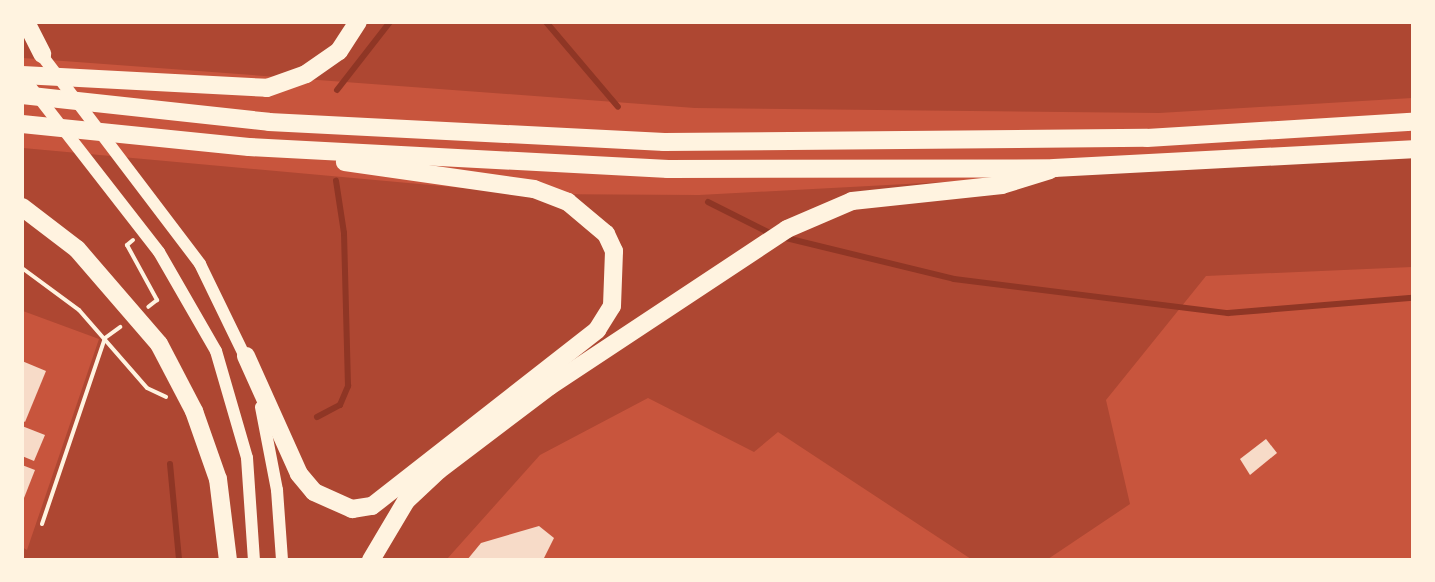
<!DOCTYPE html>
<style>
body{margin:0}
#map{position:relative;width:1435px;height:582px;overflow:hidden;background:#c8553d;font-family:"IBM Plex Sans",sans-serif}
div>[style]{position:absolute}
.green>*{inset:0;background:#ae4732}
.stream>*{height:6px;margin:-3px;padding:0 3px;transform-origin:3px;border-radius:3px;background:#8f3625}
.building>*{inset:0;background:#f7dbc8}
.path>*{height:4px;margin:-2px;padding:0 2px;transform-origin:2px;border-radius:2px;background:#fff3e0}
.secondary>*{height:12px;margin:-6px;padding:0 6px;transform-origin:6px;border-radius:6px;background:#fff3e0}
.motorway>*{height:18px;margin:-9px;padding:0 9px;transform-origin:9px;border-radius:9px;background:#fff3e0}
span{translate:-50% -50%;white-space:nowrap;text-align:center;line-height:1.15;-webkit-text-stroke:6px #fff3e0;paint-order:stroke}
.frame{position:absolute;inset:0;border:24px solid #fff3e0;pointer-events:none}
</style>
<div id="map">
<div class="green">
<div style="clip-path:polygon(22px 23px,1412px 23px,1412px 98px,1159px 113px,695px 108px,23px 58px)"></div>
<div style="clip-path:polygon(23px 148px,530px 194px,699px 195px,1412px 157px,1412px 267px,1206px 276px,1106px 400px,1130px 504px,1048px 559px,971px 559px,778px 432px,754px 452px,648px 398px,540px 455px,447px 559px,23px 560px,22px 547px,27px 550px,99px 339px,23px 311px)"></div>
</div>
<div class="stream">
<div style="left:546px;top:22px;width:111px;rotate:49.7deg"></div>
<div style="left:337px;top:90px;width:86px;rotate:-52.1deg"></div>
<div style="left:708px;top:202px;width:72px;rotate:26.6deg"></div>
<div style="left:782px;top:237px;width:177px;rotate:13.7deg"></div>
<div style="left:954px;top:279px;width:276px;rotate:7.1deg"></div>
<div style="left:1228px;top:313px;width:185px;rotate:-4.7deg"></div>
<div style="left:317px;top:417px;width:26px;rotate:-28deg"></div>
<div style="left:340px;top:405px;width:21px;rotate:-67deg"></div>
<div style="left:348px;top:386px;width:153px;rotate:-91.5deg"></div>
<div style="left:344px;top:233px;width:53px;rotate:-98.7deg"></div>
<div style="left:170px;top:464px;width:96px;rotate:84.6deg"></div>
</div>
<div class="building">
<div style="clip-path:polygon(22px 361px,46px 371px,25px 422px,22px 420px)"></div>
<div style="clip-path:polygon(22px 426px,45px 435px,34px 461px,22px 456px)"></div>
<div style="clip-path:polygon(1266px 439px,1277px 453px,1250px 475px,1240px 459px)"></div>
<div style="clip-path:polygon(22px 465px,35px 470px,24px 498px,22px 497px)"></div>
<div style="clip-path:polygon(539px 526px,554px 538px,543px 560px,467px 560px,481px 543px)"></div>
</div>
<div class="path">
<div style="left:133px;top:240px;width:8px;rotate:140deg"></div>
<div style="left:127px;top:245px;width:63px;rotate:61.4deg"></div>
<div style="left:157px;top:300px;width:11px;rotate:142deg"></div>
<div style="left:22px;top:268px;width:71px;rotate:36.4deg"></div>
<div style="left:79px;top:310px;width:103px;rotate:48.9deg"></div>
<div style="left:147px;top:388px;width:21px;rotate:25deg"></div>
<div style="left:42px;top:524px;width:196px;rotate:-71.3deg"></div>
<div style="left:105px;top:338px;width:19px;rotate:-36deg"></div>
</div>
<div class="secondary">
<div style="left:37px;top:49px;width:270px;rotate:52.8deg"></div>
<div style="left:200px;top:264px;width:108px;rotate:64.1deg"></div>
<div style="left:22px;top:76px;width:223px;rotate:52.1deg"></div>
<div style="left:159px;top:252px;width:114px;rotate:60.1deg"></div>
<div style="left:216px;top:351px;width:111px;rotate:73.8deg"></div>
<div style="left:247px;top:458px;width:102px;rotate:86.1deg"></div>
<div style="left:261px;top:407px;width:85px;rotate:79.1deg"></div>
<div style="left:277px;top:490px;width:70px;rotate:85.9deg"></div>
</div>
<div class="motorway">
<div style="left:26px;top:22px;width:36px;rotate:63deg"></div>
<div style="left:22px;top:75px;width:245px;rotate:3deg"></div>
<div style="left:267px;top:88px;width:41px;rotate:-19.7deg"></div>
<div style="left:306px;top:74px;width:40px;rotate:-34.9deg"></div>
<div style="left:339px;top:51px;width:35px;rotate:-57deg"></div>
<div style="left:22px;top:95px;width:248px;rotate:6.2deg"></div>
<div style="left:269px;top:122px;width:396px;rotate:2.9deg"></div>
<div style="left:664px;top:142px;width:483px;rotate:-0.5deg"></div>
<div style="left:1147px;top:138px;width:265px;rotate:-3.5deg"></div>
<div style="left:22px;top:124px;width:228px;rotate:5.8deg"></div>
<div style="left:249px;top:147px;width:420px;rotate:3deg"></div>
<div style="left:668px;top:169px;width:386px;rotate:-0.1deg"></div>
<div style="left:1054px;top:168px;width:359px;rotate:-3deg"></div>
<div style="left:22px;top:207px;width:69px;rotate:37.4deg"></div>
<div style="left:77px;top:249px;width:125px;rotate:49.2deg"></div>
<div style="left:159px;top:344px;width:76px;rotate:62.4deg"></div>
<div style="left:194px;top:411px;width:72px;rotate:70.6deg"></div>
<div style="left:218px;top:479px;width:82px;rotate:83deg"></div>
<div style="left:246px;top:356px;width:129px;rotate:65.8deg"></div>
<div style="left:299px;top:474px;width:23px;rotate:50deg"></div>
<div style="left:314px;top:492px;width:42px;rotate:24.1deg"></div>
<div style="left:352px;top:509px;width:20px;rotate:-9deg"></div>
<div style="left:372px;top:506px;width:286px;rotate:-38deg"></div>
<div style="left:597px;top:330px;width:28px;rotate:-58deg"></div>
<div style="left:612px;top:306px;width:55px;rotate:-87.9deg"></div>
<div style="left:614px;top:251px;width:19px;rotate:-115deg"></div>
<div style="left:606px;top:234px;width:50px;rotate:-139.9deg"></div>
<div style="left:568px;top:202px;width:36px;rotate:-159deg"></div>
<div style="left:534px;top:189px;width:191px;rotate:-171.9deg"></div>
<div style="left:371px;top:560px;width:69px;rotate:-59.3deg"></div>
<div style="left:406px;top:501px;width:45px;rotate:-43.2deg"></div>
<div style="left:439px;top:470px;width:139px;rotate:-37.1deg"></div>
<div style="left:550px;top:386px;width:284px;rotate:-33.5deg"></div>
<div style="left:787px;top:229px;width:71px;rotate:-23.3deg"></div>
<div style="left:852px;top:201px;width:151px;rotate:-6.1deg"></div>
<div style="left:1002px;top:185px;width:50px;rotate:-17.4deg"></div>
</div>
<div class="frame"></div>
</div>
